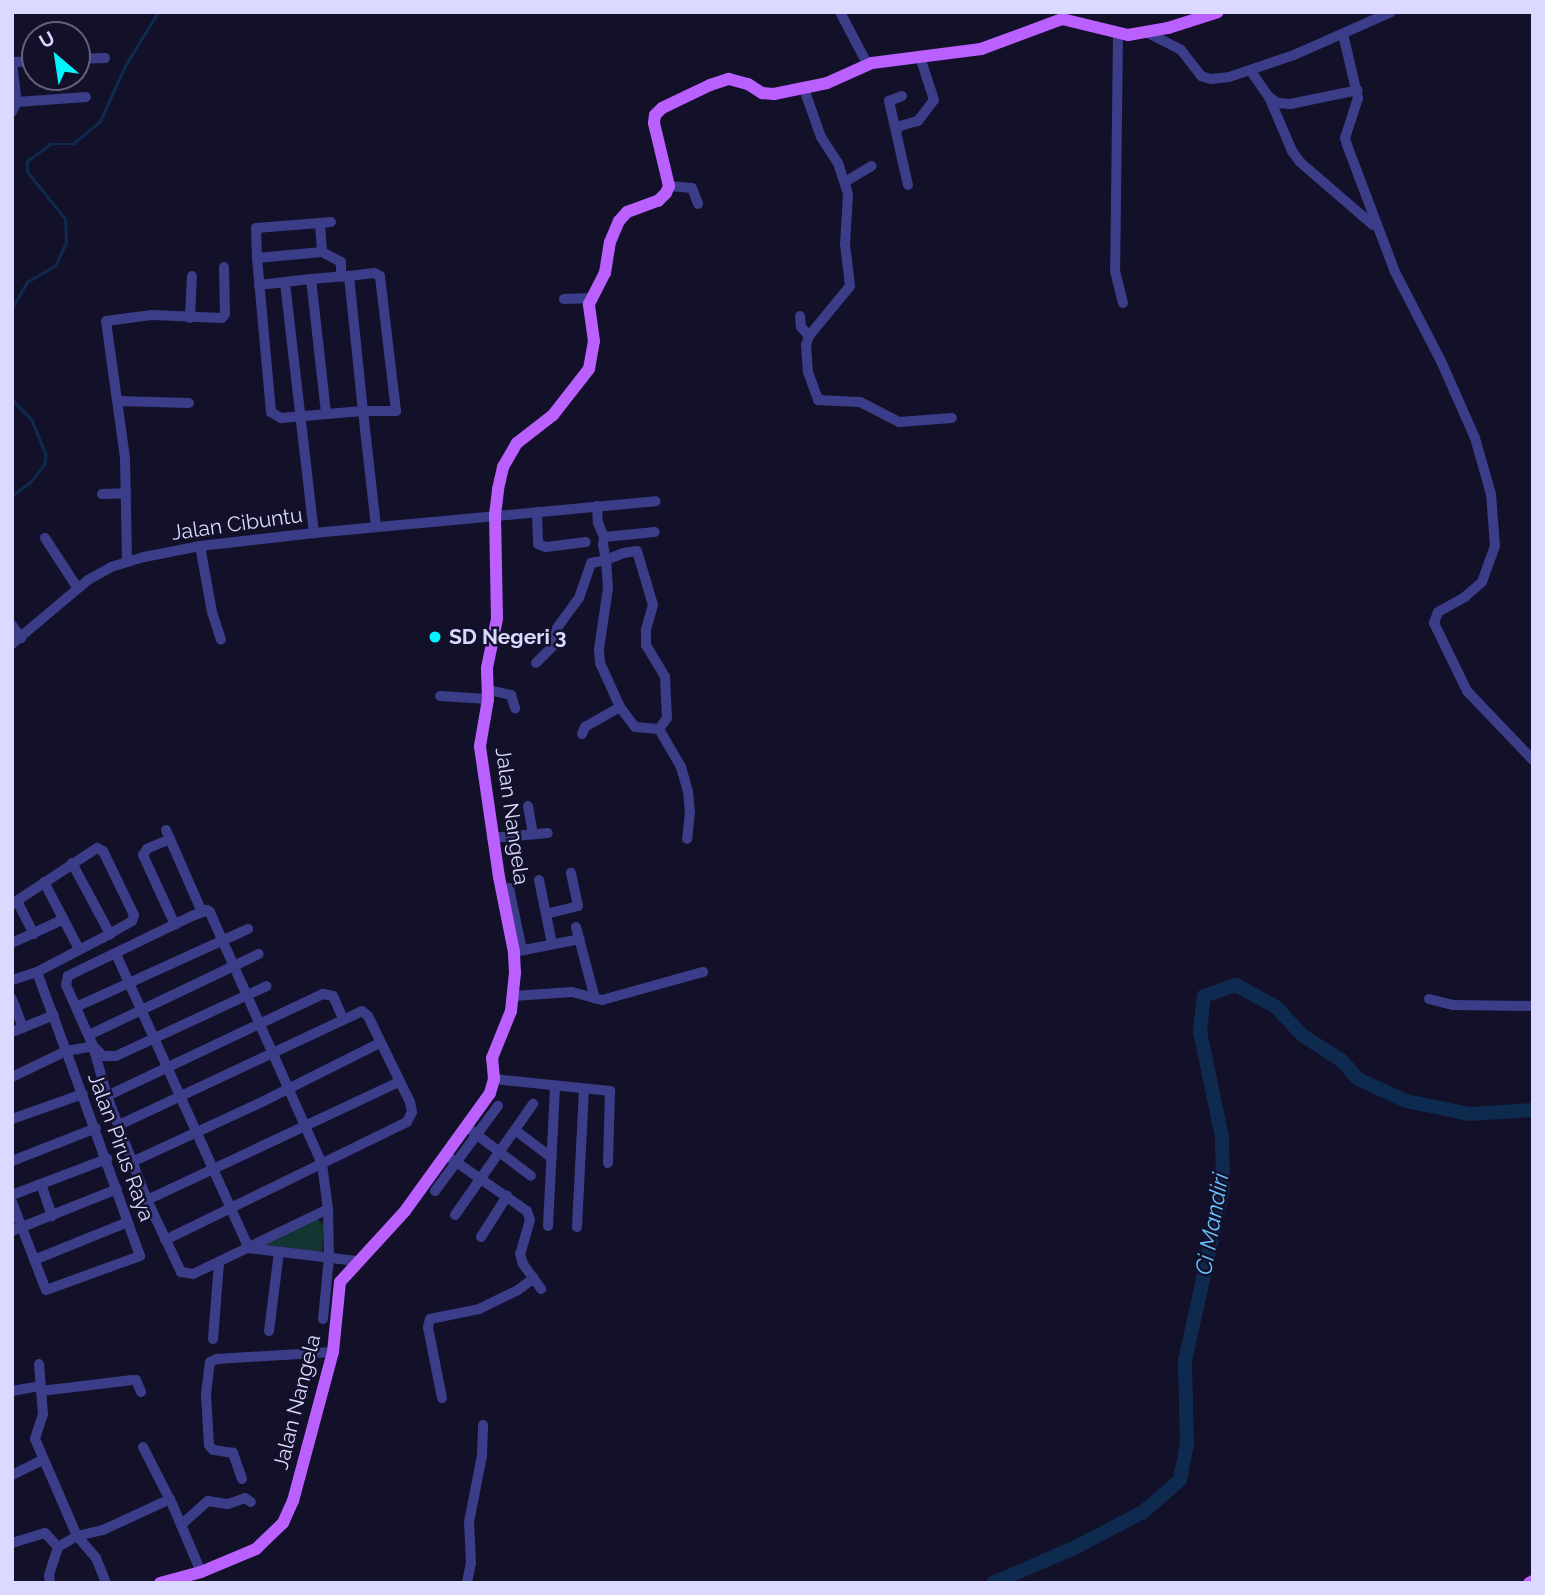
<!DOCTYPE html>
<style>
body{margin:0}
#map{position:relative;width:1545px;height:1595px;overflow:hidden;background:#13102a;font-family:Raleway,sans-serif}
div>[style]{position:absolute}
.green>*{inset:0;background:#133431}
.stream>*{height:2.5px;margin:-1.25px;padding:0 1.25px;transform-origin:1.25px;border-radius:1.25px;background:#0e2b4f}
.river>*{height:14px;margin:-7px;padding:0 7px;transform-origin:7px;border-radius:7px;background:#0e2b4f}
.minor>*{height:10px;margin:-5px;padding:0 5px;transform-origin:5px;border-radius:5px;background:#3b3d89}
.major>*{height:12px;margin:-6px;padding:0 6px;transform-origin:6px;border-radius:6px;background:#ba60ff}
.dots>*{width:19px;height:19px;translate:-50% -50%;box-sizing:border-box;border:4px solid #13102a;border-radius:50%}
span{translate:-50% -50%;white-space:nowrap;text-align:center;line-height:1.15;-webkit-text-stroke:5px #13102a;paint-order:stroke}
.street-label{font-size:21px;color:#dbd9ff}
.poi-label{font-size:21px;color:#dbd9ff;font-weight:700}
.left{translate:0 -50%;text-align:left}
.water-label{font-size:23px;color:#67c2ff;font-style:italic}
.frame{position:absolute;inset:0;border:14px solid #dbd9ff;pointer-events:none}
.north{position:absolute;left:21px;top:21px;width:70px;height:70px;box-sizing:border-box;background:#13102a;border:2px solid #63607f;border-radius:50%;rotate:331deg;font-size:19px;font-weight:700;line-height:28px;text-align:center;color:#dbd9ff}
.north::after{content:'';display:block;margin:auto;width:24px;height:32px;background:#05f5ff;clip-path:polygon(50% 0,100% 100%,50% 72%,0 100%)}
</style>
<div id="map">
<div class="green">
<div style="clip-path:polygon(316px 1218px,324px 1225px,322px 1253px,261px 1244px)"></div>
</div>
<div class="stream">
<div style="left:12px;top:308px;width:30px;rotate:-60deg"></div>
<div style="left:27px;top:282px;width:32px;rotate:-30deg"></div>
<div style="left:55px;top:266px;width:26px;rotate:-65deg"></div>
<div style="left:66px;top:242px;width:23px;rotate:-92deg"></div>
<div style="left:65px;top:219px;width:60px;rotate:-129deg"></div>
<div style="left:27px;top:172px;width:11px;rotate:-90deg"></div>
<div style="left:27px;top:161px;width:29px;rotate:-36deg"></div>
<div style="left:50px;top:144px;width:23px"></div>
<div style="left:73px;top:144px;width:35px;rotate:-40deg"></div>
<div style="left:100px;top:121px;width:60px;rotate:-65.6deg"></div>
<div style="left:125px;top:66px;width:63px;rotate:-58.6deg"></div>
<div style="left:12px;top:399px;width:29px;rotate:46deg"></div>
<div style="left:32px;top:420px;width:37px;rotate:68deg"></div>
<div style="left:46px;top:454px;width:10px;rotate:96deg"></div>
<div style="left:45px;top:464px;width:24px;rotate:128deg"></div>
<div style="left:30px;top:483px;width:22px;rotate:144deg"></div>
</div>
<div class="river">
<div style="left:993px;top:1583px;width:90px;rotate:-23.4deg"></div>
<div style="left:1076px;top:1547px;width:76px;rotate:-27.6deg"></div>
<div style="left:1143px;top:1512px;width:49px;rotate:-40.9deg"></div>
<div style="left:1180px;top:1480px;width:36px;rotate:-79deg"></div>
<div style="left:1187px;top:1445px;width:84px;rotate:-91.4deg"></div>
<div style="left:1185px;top:1361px;width:177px;rotate:-77.6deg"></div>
<div style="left:1223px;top:1188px;width:51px;rotate:-91.1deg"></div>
<div style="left:1222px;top:1137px;width:107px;rotate:-101.8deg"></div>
<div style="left:1200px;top:1032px;width:36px;rotate:-84deg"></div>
<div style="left:1204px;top:996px;width:34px;rotate:-19deg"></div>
<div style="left:1236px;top:985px;width:46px;rotate:28.8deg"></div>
<div style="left:1276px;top:1007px;width:38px;rotate:47deg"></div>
<div style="left:1302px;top:1035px;width:48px;rotate:33deg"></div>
<div style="left:1342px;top:1061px;width:24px;rotate:48deg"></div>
<div style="left:1358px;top:1079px;width:53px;rotate:24.6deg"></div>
<div style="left:1406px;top:1101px;width:64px;rotate:11.7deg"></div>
<div style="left:1469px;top:1114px;width:64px;rotate:-3.6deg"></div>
</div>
<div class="minor">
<div style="left:840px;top:12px;width:60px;rotate:62.2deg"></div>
<div style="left:1148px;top:33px;width:37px;rotate:27deg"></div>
<div style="left:1181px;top:50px;width:33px;rotate:52deg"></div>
<div style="left:1201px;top:76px;width:10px;rotate:17deg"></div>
<div style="left:1211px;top:79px;width:18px;rotate:-6deg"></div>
<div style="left:1229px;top:77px;width:69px;rotate:-18.7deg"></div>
<div style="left:1294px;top:55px;width:106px;rotate:-23.9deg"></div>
<div style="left:1343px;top:34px;width:66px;rotate:76.8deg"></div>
<div style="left:1358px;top:98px;width:42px;rotate:108deg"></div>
<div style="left:1345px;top:138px;width:7px;rotate:74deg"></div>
<div style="left:1347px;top:145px;width:136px;rotate:69.3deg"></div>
<div style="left:1395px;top:272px;width:100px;rotate:62.7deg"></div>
<div style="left:1441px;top:361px;width:84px;rotate:66.2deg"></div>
<div style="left:1475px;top:438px;width:58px;rotate:74.1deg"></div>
<div style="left:1491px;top:494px;width:52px;rotate:85.6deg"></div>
<div style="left:1495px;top:546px;width:38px;rotate:110deg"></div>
<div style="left:1482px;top:582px;width:23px;rotate:139deg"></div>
<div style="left:1465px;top:597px;width:31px;rotate:151deg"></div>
<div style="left:1438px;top:612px;width:12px;rotate:110deg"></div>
<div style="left:1434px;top:623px;width:76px;rotate:64.1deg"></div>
<div style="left:1467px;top:691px;width:95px;rotate:46.3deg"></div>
<div style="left:1118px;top:35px;width:236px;rotate:90.7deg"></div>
<div style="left:1115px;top:271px;width:33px;rotate:76deg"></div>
<div style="left:77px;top:59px;width:28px;rotate:-2deg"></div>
<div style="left:12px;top:62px;width:23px;rotate:-2deg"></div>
<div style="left:12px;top:63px;width:39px;rotate:83deg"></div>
<div style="left:17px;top:102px;width:11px;rotate:117deg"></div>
<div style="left:1250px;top:70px;width:33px;rotate:55deg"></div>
<div style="left:1269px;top:97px;width:11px;rotate:34deg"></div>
<div style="left:1278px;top:103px;width:12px;rotate:5deg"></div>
<div style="left:1290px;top:104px;width:69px;rotate:-11.6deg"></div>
<div style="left:804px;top:89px;width:51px;rotate:70.5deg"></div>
<div style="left:821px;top:137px;width:31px;rotate:57deg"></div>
<div style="left:838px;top:163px;width:33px;rotate:72deg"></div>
<div style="left:848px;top:194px;width:50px;rotate:93.4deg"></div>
<div style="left:845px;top:244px;width:42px;rotate:83.2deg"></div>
<div style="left:850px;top:286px;width:65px;rotate:129.4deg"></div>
<div style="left:809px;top:336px;width:9px;rotate:108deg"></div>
<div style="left:806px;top:345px;width:27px;rotate:86deg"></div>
<div style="left:808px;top:372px;width:30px;rotate:70deg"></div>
<div style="left:818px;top:400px;width:42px;rotate:2.7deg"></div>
<div style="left:860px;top:402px;width:44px;rotate:27.1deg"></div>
<div style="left:899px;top:422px;width:53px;rotate:-4.3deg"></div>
<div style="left:902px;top:96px;width:14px;rotate:159deg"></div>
<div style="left:889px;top:101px;width:86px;rotate:77.3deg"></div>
<div style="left:1269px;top:97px;width:59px;rotate:66.9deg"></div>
<div style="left:1292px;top:151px;width:14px;rotate:54deg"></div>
<div style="left:1300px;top:162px;width:96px;rotate:40.8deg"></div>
<div style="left:17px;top:102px;width:69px;rotate:-4.1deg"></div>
<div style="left:896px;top:131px;width:6px;rotate:-51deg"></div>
<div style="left:900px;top:126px;width:19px;rotate:-16deg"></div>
<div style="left:918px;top:121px;width:26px;rotate:-53deg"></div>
<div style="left:934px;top:100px;width:45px;rotate:-108deg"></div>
<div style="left:845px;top:182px;width:31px;rotate:-31deg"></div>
<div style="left:669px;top:186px;width:23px;rotate:5deg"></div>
<div style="left:692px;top:188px;width:17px;rotate:69deg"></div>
<div style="left:322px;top:252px;width:29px;rotate:-94deg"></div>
<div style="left:320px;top:223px;width:11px;rotate:-5deg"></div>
<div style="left:257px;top:258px;width:30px;rotate:-92deg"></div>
<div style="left:256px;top:228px;width:64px;rotate:-4.5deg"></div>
<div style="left:341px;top:277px;width:15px;rotate:-90deg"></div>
<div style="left:341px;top:262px;width:21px;rotate:-152deg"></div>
<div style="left:322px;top:252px;width:65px;rotate:174.7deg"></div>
<div style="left:257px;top:258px;width:155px;rotate:84.8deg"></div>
<div style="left:271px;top:412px;width:12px;rotate:31deg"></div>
<div style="left:281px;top:418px;width:82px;rotate:-4.9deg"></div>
<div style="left:363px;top:411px;width:116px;rotate:83.6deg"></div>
<div style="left:311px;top:279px;width:38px;rotate:-5deg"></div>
<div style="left:349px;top:276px;width:136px;rotate:84.1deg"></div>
<div style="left:363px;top:411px;width:33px"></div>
<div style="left:396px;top:411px;width:136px;rotate:-96.8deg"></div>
<div style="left:380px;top:276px;width:7px;rotate:-153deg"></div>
<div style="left:374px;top:273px;width:25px;rotate:173deg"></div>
<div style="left:285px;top:283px;width:252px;rotate:83.4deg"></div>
<div style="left:259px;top:285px;width:52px;rotate:-6.6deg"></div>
<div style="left:311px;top:279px;width:135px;rotate:83.6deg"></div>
<div style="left:564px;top:299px;width:28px;rotate:-2deg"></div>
<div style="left:800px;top:316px;width:11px;rotate:85deg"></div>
<div style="left:801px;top:327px;width:12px;rotate:48deg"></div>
<div style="left:190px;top:318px;width:42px;rotate:-87.3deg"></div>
<div style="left:118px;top:401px;width:71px;rotate:1.6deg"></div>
<div style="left:102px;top:494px;width:24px;rotate:-2deg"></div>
<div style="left:597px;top:506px;width:17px;rotate:87deg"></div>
<div style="left:598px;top:523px;width:15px;rotate:67deg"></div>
<div style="left:604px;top:537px;width:51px;rotate:-5.6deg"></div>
<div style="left:537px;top:512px;width:32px;rotate:88deg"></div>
<div style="left:538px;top:544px;width:9px;rotate:21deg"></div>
<div style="left:546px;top:547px;width:40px;rotate:-7.1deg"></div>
<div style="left:45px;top:538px;width:59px;rotate:56.9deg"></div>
<div style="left:200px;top:546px;width:67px;rotate:79.7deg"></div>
<div style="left:212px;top:612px;width:29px;rotate:72deg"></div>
<div style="left:127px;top:561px;width:103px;rotate:-91.1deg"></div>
<div style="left:125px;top:458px;width:138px;rotate:-97.9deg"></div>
<div style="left:106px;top:321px;width:46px;rotate:-7.4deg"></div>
<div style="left:152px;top:315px;width:70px;rotate:2.5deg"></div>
<div style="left:222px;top:318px;width:5px;rotate:-53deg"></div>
<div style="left:225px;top:314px;width:47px;rotate:-91.2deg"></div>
<div style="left:12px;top:625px;width:16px;rotate:55deg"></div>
<div style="left:12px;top:644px;width:99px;rotate:-40.1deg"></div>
<div style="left:88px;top:580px;width:26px;rotate:-29deg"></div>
<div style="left:111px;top:567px;width:34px;rotate:-17deg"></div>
<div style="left:144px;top:557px;width:57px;rotate:-11.1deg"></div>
<div style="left:200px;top:546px;width:115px;rotate:-6.5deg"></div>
<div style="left:314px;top:533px;width:343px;rotate:-5.3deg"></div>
<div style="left:536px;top:663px;width:24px;rotate:-45deg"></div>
<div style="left:553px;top:646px;width:18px;rotate:-77deg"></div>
<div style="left:557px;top:628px;width:37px;rotate:-54deg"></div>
<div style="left:579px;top:598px;width:37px;rotate:-71deg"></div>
<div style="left:591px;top:563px;width:15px;rotate:-11deg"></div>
<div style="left:606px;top:560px;width:18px;rotate:-22deg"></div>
<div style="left:623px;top:553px;width:14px;rotate:-8deg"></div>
<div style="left:637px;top:551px;width:56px;rotate:73.5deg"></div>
<div style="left:653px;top:605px;width:26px;rotate:106deg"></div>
<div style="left:646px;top:630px;width:15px;rotate:90deg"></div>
<div style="left:646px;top:645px;width:37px;rotate:59deg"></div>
<div style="left:665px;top:677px;width:41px;rotate:87.2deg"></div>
<div style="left:667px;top:718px;width:14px;rotate:126deg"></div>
<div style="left:659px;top:729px;width:24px;rotate:-175deg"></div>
<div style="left:635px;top:727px;width:25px;rotate:-127deg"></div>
<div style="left:620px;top:707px;width:48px;rotate:-114.4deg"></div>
<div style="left:600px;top:663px;width:14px;rotate:-94deg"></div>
<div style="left:599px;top:649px;width:62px;rotate:-81.6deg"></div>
<div style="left:608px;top:588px;width:28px;rotate:-94deg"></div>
<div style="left:606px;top:560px;width:15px;rotate:-101deg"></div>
<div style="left:603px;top:545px;width:8px;rotate:-83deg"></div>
<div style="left:489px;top:690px;width:23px;rotate:13deg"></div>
<div style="left:511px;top:695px;width:14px;rotate:73deg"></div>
<div style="left:440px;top:696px;width:48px;rotate:3.6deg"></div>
<div style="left:659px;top:729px;width:44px;rotate:59.9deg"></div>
<div style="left:681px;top:767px;width:25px;rotate:74deg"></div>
<div style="left:688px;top:791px;width:21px;rotate:85deg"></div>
<div style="left:690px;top:812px;width:27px;rotate:96deg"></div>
<div style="left:582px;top:734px;width:8px;rotate:-67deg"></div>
<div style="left:585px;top:727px;width:40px;rotate:-29.7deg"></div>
<div style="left:528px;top:806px;width:29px;rotate:80deg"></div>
<div style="left:166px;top:830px;width:90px;rotate:66.3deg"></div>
<div style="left:492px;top:838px;width:56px;rotate:-5.1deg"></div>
<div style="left:170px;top:839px;width:25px;rotate:157deg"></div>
<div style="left:147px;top:849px;width:7px;rotate:124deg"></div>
<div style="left:143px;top:855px;width:77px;rotate:65.4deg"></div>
<div style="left:72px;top:863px;width:81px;rotate:61.8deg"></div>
<div style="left:539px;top:880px;width:65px;rotate:78.5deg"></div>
<div style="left:44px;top:882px;width:76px;rotate:62.4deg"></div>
<div style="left:509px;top:888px;width:63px;rotate:78.2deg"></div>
<div style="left:17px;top:901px;width:37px;rotate:63deg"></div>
<div style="left:12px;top:904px;width:102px;rotate:-33.4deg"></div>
<div style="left:97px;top:848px;width:7px;rotate:27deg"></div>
<div style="left:103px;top:851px;width:71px;rotate:64.2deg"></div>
<div style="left:134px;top:915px;width:6px;rotate:108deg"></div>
<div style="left:132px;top:921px;width:34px;rotate:150deg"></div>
<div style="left:102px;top:938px;width:73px;rotate:152.4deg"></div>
<div style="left:37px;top:972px;width:26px;rotate:162deg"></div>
<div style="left:546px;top:914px;width:33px;rotate:-14deg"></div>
<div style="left:578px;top:906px;width:34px;rotate:-102deg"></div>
<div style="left:576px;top:927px;width:74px;rotate:75.2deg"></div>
<div style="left:12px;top:943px;width:57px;rotate:-24.8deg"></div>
<div style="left:514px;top:952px;width:67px;rotate:-11.1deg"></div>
<div style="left:116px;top:954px;width:323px;rotate:65.7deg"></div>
<div style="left:249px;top:1248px;width:108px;rotate:6.9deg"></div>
<div style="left:514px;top:996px;width:58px;rotate:-3.9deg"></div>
<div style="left:572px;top:992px;width:31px;rotate:15deg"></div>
<div style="left:602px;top:1000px;width:105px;rotate:-15.5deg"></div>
<div style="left:12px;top:999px;width:31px;rotate:69deg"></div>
<div style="left:1429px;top:999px;width:25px;rotate:14deg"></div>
<div style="left:1453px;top:1005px;width:80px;rotate:0.7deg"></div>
<div style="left:76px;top:1007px;width:189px;rotate:-24.4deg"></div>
<div style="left:12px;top:1032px;width:45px;rotate:-22deg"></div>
<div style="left:89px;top:1035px;width:188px;rotate:-25.5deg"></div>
<div style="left:12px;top:1077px;width:60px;rotate:-25.7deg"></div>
<div style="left:66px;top:1051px;width:84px;rotate:-110.2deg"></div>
<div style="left:494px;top:1079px;width:117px;rotate:5.9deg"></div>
<div style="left:610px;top:1091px;width:72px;rotate:91.6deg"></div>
<div style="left:107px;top:1096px;width:239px;rotate:-25.3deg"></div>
<div style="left:323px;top:994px;width:10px;rotate:11deg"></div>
<div style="left:333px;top:996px;width:24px;rotate:66deg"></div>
<div style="left:12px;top:1119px;width:75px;rotate:-19.4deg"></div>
<div style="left:119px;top:1125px;width:268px;rotate:-25.1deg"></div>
<div style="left:362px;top:1011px;width:8px;rotate:40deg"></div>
<div style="left:368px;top:1016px;width:96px;rotate:64deg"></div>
<div style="left:410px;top:1102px;width:10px;rotate:79deg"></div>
<div style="left:412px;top:1112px;width:11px;rotate:117deg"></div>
<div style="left:407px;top:1122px;width:269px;rotate:154deg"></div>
<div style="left:515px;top:1130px;width:46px;rotate:37.1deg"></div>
<div style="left:472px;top:1131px;width:74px;rotate:37.3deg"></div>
<div style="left:446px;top:1155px;width:98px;rotate:34.7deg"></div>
<div style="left:527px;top:1211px;width:9px;rotate:72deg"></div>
<div style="left:530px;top:1220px;width:35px;rotate:106deg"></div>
<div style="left:520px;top:1254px;width:10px;rotate:73deg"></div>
<div style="left:523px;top:1264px;width:31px;rotate:54deg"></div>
<div style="left:12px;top:1161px;width:90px;rotate:-21.4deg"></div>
<div style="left:132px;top:1162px;width:145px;rotate:-24.8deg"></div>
<div style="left:264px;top:1101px;width:130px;rotate:-26.6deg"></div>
<div style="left:41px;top:1184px;width:34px;rotate:71deg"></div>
<div style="left:435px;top:1191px;width:106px;rotate:-53.5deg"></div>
<div style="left:12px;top:1195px;width:102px;rotate:-20.8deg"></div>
<div style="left:147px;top:1200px;width:278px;rotate:-25.1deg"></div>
<div style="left:12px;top:1202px;width:94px;rotate:68.9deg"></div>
<div style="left:46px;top:1290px;width:100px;rotate:-19.9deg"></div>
<div style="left:140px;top:1256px;width:218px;rotate:-109.8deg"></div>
<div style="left:66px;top:1051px;width:27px;rotate:-10deg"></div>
<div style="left:93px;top:1046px;width:14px;rotate:45deg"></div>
<div style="left:103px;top:1056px;width:13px"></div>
<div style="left:116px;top:1056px;width:166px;rotate:-24.9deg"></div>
<div style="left:455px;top:1215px;width:136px;rotate:-54.9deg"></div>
<div style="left:548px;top:1226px;width:139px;rotate:-87.1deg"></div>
<div style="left:577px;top:1227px;width:138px;rotate:-87.1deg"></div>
<div style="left:12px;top:1231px;width:113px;rotate:-21.8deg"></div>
<div style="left:481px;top:1237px;width:49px;rotate:-57.6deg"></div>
<div style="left:34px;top:1260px;width:101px;rotate:-22deg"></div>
<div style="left:323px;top:1319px;width:61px;rotate:-84.4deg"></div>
<div style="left:329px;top:1258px;width:49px;rotate:-91.2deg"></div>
<div style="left:328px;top:1209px;width:45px;rotate:-97.6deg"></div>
<div style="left:322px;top:1164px;width:276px;rotate:-114deg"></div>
<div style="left:210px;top:912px;width:4px;rotate:-146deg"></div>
<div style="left:207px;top:910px;width:16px;rotate:158deg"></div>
<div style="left:192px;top:916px;width:138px;rotate:154.2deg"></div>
<div style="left:68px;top:976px;width:9px;rotate:103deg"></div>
<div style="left:66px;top:985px;width:67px;rotate:66.1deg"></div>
<div style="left:93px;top:1046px;width:52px;rotate:74.4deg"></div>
<div style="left:107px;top:1096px;width:111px;rotate:69deg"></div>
<div style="left:147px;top:1200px;width:80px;rotate:64.7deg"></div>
<div style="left:181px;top:1272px;width:12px;rotate:9deg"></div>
<div style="left:193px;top:1274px;width:150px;rotate:-25.7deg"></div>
<div style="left:269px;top:1331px;width:80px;rotate:-82.8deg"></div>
<div style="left:213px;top:1339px;width:76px;rotate:-85.5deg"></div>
<div style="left:39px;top:1364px;width:50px;rotate:85.4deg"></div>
<div style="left:43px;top:1414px;width:26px;rotate:108deg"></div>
<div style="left:35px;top:1439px;width:106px;rotate:66.6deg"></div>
<div style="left:77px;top:1536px;width:29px;rotate:49deg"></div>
<div style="left:96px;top:1558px;width:27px;rotate:68deg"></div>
<div style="left:12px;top:1391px;width:28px;rotate:-10deg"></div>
<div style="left:41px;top:1391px;width:92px;rotate:-6.9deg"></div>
<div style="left:132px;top:1380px;width:4px"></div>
<div style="left:136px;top:1380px;width:13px;rotate:67deg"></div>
<div style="left:442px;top:1398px;width:72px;rotate:-101.2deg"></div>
<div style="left:428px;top:1327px;width:8px;rotate:-76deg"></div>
<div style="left:430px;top:1319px;width:50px;rotate:-11.5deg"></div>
<div style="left:479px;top:1309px;width:43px;rotate:-26deg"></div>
<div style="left:518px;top:1290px;width:20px;rotate:-37deg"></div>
<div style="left:143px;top:1447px;width:66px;rotate:63deg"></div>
<div style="left:173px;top:1506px;width:72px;rotate:67deg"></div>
<div style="left:12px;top:1475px;width:34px;rotate:-26deg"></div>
<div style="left:242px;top:1479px;width:28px;rotate:-109deg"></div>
<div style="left:233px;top:1453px;width:20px;rotate:-171deg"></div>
<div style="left:213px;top:1450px;width:6px;rotate:-129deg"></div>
<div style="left:209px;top:1445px;width:51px;rotate:-93.4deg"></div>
<div style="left:206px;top:1394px;width:32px;rotate:-83deg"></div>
<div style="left:210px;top:1362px;width:8px;rotate:-23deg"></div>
<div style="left:217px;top:1359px;width:116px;rotate:-3.5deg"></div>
<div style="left:181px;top:1525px;width:36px;rotate:-42deg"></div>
<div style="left:208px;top:1501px;width:20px;rotate:9deg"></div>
<div style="left:228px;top:1504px;width:18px;rotate:-19deg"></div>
<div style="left:245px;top:1498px;width:7px;rotate:34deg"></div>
<div style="left:12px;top:1543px;width:34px;rotate:-17deg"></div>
<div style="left:45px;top:1533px;width:19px;rotate:47deg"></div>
<div style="left:58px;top:1547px;width:22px;rotate:-30deg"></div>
<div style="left:77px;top:1536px;width:27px;rotate:-13deg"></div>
<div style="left:103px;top:1530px;width:74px;rotate:-24.8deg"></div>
<div style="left:50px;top:1583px;width:8px;rotate:-97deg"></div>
<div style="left:49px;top:1575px;width:29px;rotate:-72deg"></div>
<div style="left:467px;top:1583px;width:20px;rotate:-79deg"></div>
<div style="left:471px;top:1563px;width:41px;rotate:-92.8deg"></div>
<div style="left:469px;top:1522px;width:67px;rotate:-78.9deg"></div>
<div style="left:482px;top:1456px;width:31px;rotate:-88deg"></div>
</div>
<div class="major">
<div style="left:160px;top:1583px;width:42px;rotate:-15deg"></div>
<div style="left:201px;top:1572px;width:60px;rotate:-22.7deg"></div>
<div style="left:256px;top:1549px;width:37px;rotate:-44deg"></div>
<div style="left:283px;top:1523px;width:24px;rotate:-66deg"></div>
<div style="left:293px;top:1501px;width:154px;rotate:-75deg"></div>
<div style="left:333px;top:1352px;width:70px;rotate:-84.3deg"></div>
<div style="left:340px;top:1282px;width:96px;rotate:-47.5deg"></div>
<div style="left:405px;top:1211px;width:145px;rotate:-54.2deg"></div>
<div style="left:490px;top:1093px;width:15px;rotate:-74deg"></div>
<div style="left:494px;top:1079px;width:21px;rotate:-95deg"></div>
<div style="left:492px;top:1058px;width:51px;rotate:-68deg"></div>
<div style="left:511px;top:1011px;width:38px;rotate:-84deg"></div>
<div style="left:515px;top:973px;width:21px;rotate:-93deg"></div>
<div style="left:514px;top:952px;width:76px;rotate:-101.3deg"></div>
<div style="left:499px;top:877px;width:132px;rotate:-98.3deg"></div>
<div style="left:480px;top:746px;width:48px;rotate:-80.3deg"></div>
<div style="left:488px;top:699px;width:31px;rotate:-92deg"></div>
<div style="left:487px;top:668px;width:50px;rotate:-78.5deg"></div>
<div style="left:497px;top:619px;width:104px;rotate:-91.1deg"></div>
<div style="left:495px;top:515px;width:26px;rotate:-83deg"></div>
<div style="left:498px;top:489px;width:23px;rotate:-77deg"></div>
<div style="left:503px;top:467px;width:28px;rotate:-60deg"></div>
<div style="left:517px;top:443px;width:46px;rotate:-37.9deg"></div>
<div style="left:553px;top:415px;width:58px;rotate:-52deg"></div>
<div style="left:589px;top:369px;width:28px;rotate:-80deg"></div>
<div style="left:594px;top:341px;width:37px;rotate:-98deg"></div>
<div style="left:589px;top:304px;width:35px;rotate:-63deg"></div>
<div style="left:605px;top:273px;width:31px;rotate:-81deg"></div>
<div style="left:610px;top:242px;width:23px;rotate:-67deg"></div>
<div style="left:619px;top:221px;width:12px;rotate:-48deg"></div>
<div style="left:627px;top:212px;width:33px;rotate:-20deg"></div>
<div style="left:658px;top:201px;width:11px;rotate:-45deg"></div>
<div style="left:666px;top:193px;width:8px;rotate:-67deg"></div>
<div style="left:669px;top:186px;width:65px;rotate:-103.4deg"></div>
<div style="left:654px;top:123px;width:8px;rotate:-83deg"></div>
<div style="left:655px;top:115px;width:10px;rotate:-45deg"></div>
<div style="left:662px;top:108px;width:53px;rotate:-25.6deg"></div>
<div style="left:710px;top:85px;width:20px;rotate:-18deg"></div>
<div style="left:729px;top:79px;width:20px;rotate:15deg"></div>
<div style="left:748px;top:84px;width:17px;rotate:33deg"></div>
<div style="left:762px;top:93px;width:12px;rotate:5deg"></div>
<div style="left:774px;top:94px;width:54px;rotate:-11.7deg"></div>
<div style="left:827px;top:83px;width:49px;rotate:-24deg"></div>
<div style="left:872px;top:63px;width:110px;rotate:-7.3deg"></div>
<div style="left:981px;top:49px;width:86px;rotate:-20.3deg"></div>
<div style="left:1062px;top:19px;width:68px;rotate:13.6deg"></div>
<div style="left:1128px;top:35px;width:41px;rotate:-9.9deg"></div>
<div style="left:1168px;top:28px;width:52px;rotate:-17.7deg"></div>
<div style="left:1529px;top:1583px;width:4px;rotate:-27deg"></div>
</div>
<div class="dots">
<div style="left:435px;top:637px;background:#05f5ff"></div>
</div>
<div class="street-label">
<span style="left:237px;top:524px;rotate:-8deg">Jalan Cibuntu</span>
<span style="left:512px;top:816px;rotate:82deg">Jalan Nangela</span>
<span style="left:121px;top:1147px;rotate:70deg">Jalan Pirus Raya</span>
<span style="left:297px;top:1402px;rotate:-76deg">Jalan Nangela</span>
</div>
<div class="poi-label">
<span class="left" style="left:449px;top:637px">SD Negeri 3</span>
</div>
<div class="water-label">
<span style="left:1212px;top:1224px;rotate:-80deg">Ci Mandiri</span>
</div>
<div class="frame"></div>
<div class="north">U</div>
</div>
